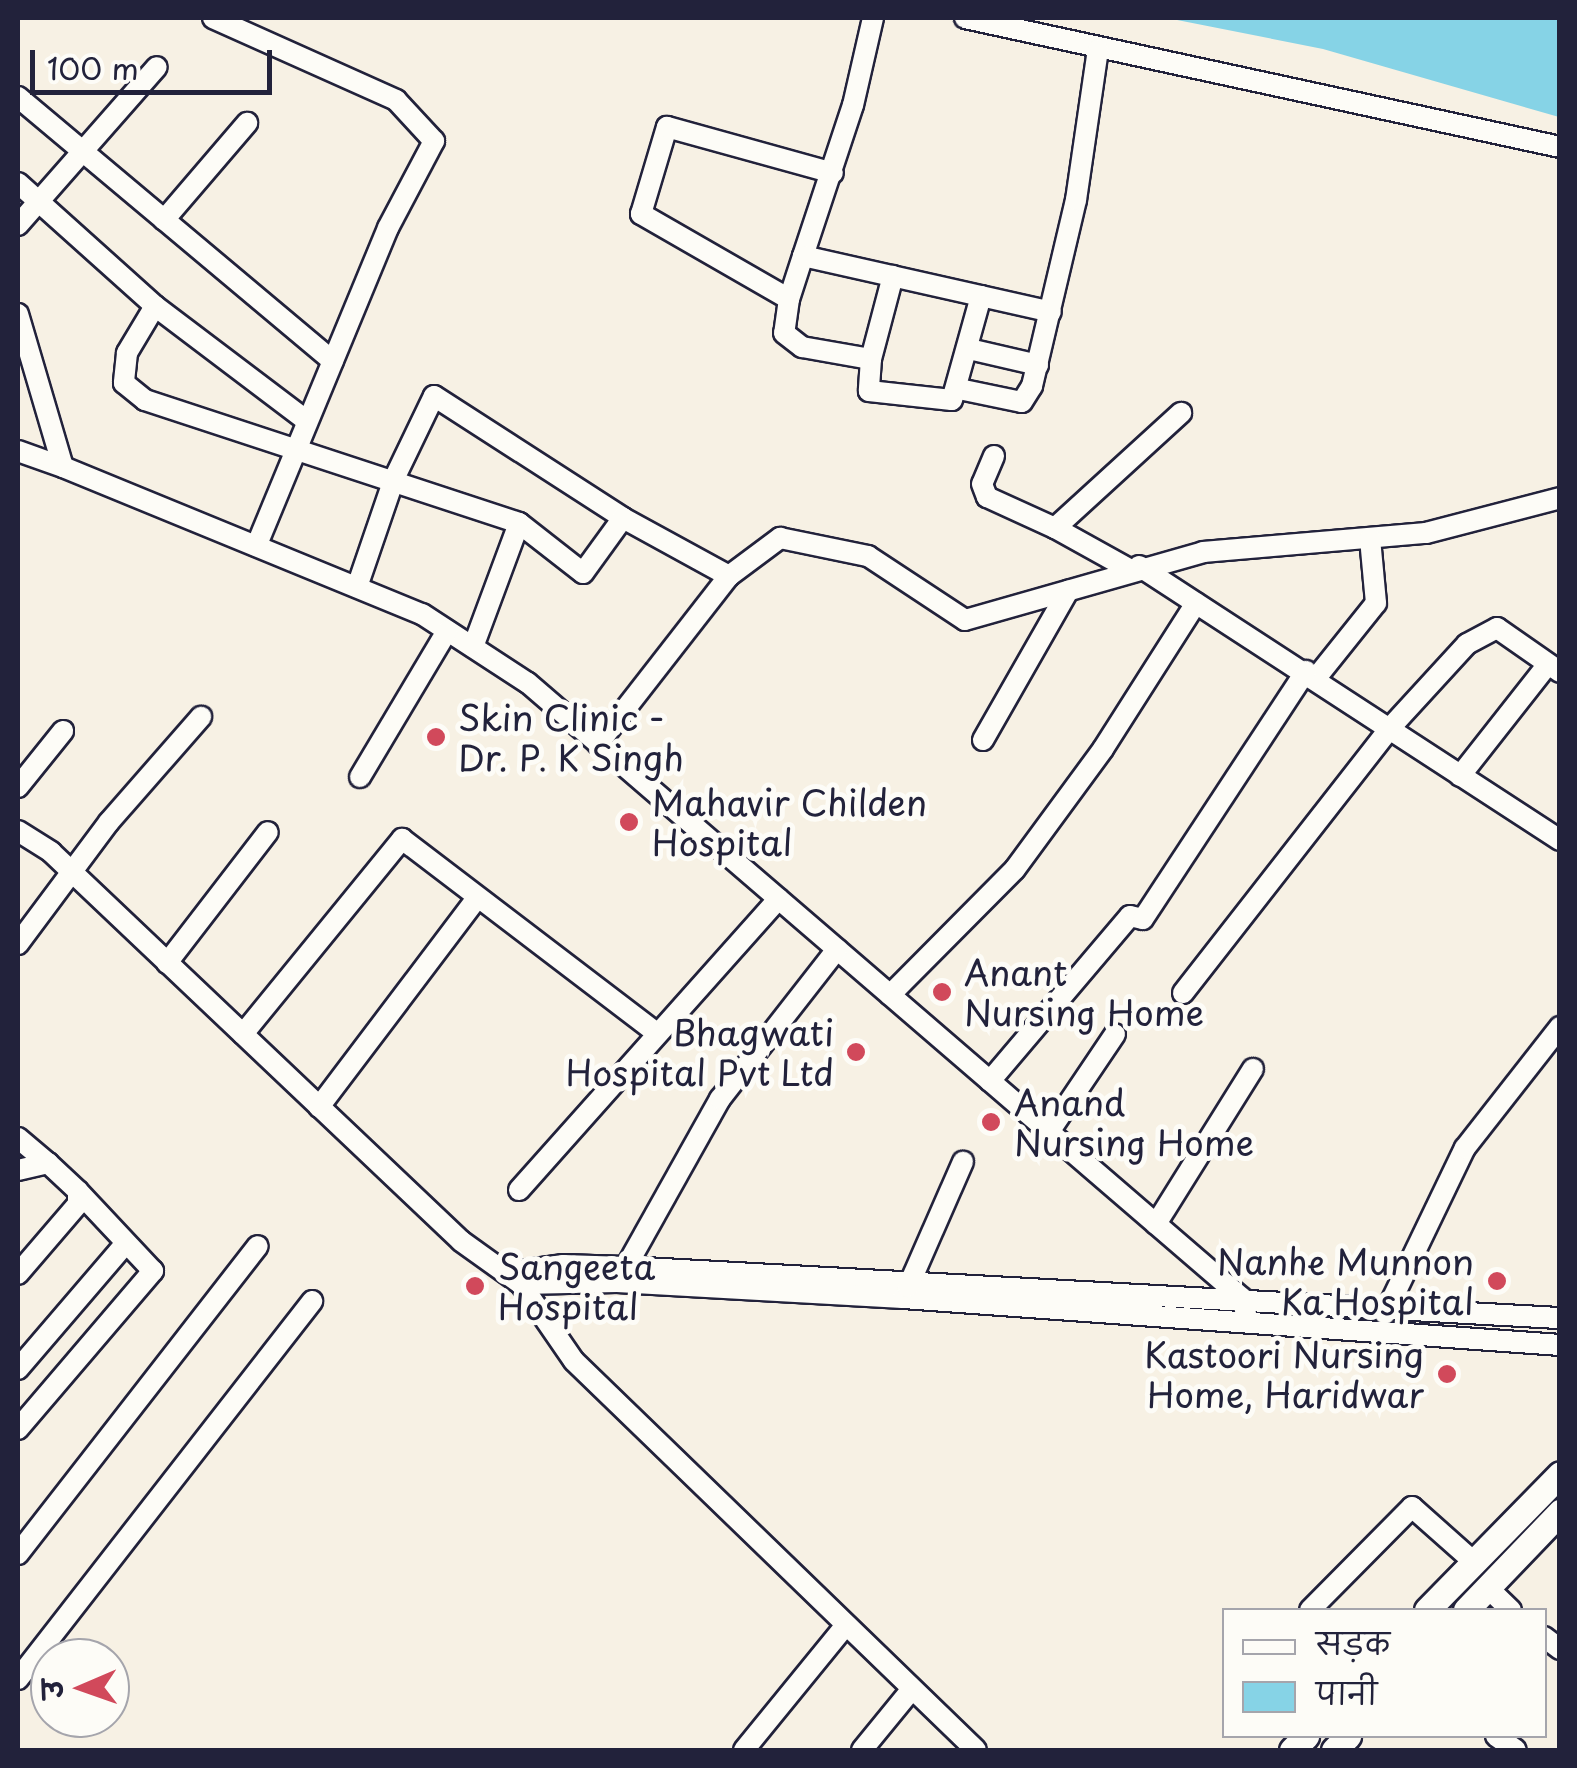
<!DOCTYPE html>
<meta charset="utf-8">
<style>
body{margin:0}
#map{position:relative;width:1577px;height:1768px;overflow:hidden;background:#f7f1e4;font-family:"Playpen Sans","Playpen Sans Deva",sans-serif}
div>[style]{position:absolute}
.water>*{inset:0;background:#86d3e6}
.roads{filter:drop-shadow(2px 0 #22223b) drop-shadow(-2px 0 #22223b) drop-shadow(0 2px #22223b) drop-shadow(0 -2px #22223b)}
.minor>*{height:20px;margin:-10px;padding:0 10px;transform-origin:10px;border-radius:10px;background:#fdfcf7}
.major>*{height:25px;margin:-12.5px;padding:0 12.5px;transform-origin:12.5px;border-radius:12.5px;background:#fdfcf7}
.dots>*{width:28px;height:28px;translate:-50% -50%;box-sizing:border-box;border:5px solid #fdfcf7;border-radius:50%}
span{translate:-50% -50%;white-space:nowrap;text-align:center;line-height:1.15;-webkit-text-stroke:10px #fdfcf7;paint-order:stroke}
.poi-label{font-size:35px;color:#22223b}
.left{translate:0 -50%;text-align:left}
.right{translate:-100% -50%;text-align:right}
.frame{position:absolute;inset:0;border:20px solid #22223b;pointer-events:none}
.legend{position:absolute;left:1222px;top:1608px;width:325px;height:130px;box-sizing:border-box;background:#fdfcf7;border:2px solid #a5a5ac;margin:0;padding:12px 18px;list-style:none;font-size:30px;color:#22223b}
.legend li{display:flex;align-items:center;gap:20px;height:50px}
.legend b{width:50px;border:2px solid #a5a5ac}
.north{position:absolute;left:30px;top:1638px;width:100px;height:100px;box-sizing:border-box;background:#fdfcf7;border:2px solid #a5a5ac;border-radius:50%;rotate:268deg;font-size:28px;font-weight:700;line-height:40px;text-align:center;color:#22223b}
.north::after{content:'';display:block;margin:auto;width:35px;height:45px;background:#d1495b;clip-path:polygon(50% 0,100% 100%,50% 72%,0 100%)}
.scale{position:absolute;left:30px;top:50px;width:242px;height:45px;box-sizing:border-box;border:5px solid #22223b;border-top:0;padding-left:12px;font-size:30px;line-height:35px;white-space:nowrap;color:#22223b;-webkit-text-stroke:8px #fdfcf7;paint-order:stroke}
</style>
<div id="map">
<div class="water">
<div style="clip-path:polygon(1167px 18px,1559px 18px,1559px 117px,1323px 49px)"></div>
</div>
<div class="roads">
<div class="minor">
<div style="left:213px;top:18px;width:201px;rotate:24.1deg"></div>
<div style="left:396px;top:100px;width:56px;rotate:47.2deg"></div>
<div style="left:434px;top:141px;width:98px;rotate:117.9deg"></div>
<div style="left:388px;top:228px;width:344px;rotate:112.5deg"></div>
<div style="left:873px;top:18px;width:89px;rotate:102.9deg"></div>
<div style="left:853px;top:105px;width:159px;rotate:108.3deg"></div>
<div style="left:803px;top:256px;width:254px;rotate:12.7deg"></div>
<div style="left:965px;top:18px;width:609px;rotate:12.23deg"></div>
<div style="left:18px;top:97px;width:411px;rotate:40deg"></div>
<div style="left:18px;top:183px;width:184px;rotate:41.9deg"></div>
<div style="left:155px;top:306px;width:191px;rotate:37.1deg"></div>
<div style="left:164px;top:220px;width:128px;rotate:-49.4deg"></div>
<div style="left:18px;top:225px;width:210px;rotate:-48.7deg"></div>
<div style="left:803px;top:256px;width:45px;rotate:108deg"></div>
<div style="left:789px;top:299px;width:171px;rotate:-150.1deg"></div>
<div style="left:641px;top:214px;width:91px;rotate:-73.4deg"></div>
<div style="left:667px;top:127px;width:172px;rotate:15.5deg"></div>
<div style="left:789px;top:299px;width:34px;rotate:98deg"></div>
<div style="left:784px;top:333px;width:23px;rotate:38deg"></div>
<div style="left:802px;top:347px;width:70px;rotate:9.9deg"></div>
<div style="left:871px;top:359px;width:86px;rotate:-75.2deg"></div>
<div style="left:155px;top:306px;width:55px;rotate:120.8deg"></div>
<div style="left:127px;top:353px;width:30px;rotate:96deg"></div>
<div style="left:124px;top:383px;width:27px;rotate:39deg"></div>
<div style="left:145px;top:400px;width:394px;rotate:18.2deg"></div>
<div style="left:18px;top:314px;width:159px;rotate:73.6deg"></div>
<div style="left:63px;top:467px;width:388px;rotate:22.3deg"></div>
<div style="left:422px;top:614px;width:126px;rotate:33.1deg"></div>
<div style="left:528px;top:683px;width:942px;rotate:40.74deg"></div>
<div style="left:1242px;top:1298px;width:25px;rotate:76deg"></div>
<div style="left:969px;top:349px;width:71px;rotate:13.1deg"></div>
<div style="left:871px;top:359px;width:32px;rotate:94deg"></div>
<div style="left:869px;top:391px;width:83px;rotate:6.2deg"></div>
<div style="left:952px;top:400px;width:108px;rotate:-74.4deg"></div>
<div style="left:959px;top:389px;width:64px;rotate:11.7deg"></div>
<div style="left:1022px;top:402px;width:19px;rotate:-58deg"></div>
<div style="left:1032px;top:386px;width:191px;rotate:-76.7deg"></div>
<div style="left:1076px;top:200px;width:152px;rotate:-81.7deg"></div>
<div style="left:18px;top:451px;width:48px;rotate:19.6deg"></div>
<div style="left:994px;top:456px;width:30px;rotate:113deg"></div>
<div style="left:982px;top:484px;width:14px;rotate:69deg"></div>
<div style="left:987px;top:497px;width:75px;rotate:24.5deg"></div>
<div style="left:1139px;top:566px;width:502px;rotate:33.06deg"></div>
<div style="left:1129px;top:569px;width:85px;rotate:-151deg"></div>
<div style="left:1055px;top:528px;width:171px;rotate:-42.4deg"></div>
<div style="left:357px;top:587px;width:114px;rotate:-71.1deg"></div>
<div style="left:394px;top:479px;width:92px;rotate:-64.3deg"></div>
<div style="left:434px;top:396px;width:225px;rotate:32.8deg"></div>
<div style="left:473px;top:647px;width:132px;rotate:-69.6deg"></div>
<div style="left:519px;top:523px;width:81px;rotate:38deg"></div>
<div style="left:583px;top:573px;width:68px;rotate:-54deg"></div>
<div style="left:623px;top:518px;width:121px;rotate:28.7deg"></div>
<div style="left:729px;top:576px;width:64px;rotate:-36.7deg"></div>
<div style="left:780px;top:538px;width:90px;rotate:11.6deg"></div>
<div style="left:868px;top:556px;width:116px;rotate:33.4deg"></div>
<div style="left:965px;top:620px;width:248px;rotate:-15.9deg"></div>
<div style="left:1203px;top:552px;width:224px;rotate:-4.9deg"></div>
<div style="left:1426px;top:533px;width:138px;rotate:-14.6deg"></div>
<div style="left:1316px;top:678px;width:96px;rotate:-51.3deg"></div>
<div style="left:1376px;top:603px;width:65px;rotate:-95.3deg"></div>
<div style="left:983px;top:740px;width:172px;rotate:-60.3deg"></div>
<div style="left:598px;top:744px;width:213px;rotate:-52.1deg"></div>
<div style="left:1460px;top:776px;width:142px;rotate:-51.8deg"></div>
<div style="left:360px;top:777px;width:170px;rotate:-59.2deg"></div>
<div style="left:18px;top:787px;width:72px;rotate:-51.2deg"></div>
<div style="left:18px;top:831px;width:39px;rotate:32deg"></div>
<div style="left:51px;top:852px;width:565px;rotate:43.49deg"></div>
<div style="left:461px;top:1241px;width:74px;rotate:35.6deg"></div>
<div style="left:521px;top:1284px;width:93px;rotate:55.5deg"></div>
<div style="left:574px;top:1361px;width:559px;rotate:44.06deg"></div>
<div style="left:18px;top:944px;width:152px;rotate:-53.3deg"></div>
<div style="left:109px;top:822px;width:140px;rotate:-48.8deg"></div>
<div style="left:167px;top:963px;width:165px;rotate:-52.4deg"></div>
<div style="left:1183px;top:993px;width:336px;rotate:-52deg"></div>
<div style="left:1390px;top:728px;width:114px;rotate:-47.5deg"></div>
<div style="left:1467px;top:644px;width:34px;rotate:-28deg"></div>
<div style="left:1497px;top:628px;width:77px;rotate:34.9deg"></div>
<div style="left:890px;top:995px;width:177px;rotate:-45.2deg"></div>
<div style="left:1015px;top:869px;width:149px;rotate:-53.7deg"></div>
<div style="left:1103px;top:749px;width:173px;rotate:-57.5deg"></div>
<div style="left:243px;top:1034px;width:252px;rotate:-50.8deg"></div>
<div style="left:402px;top:839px;width:317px;rotate:37.3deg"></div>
<div style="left:990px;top:1081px;width:216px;rotate:-49.7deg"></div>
<div style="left:1130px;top:916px;width:13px;rotate:13deg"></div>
<div style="left:1143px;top:919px;width:297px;rotate:-56.7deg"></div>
<div style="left:319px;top:1107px;width:262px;rotate:-52.9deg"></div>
<div style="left:1049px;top:1132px;width:118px;rotate:-56deg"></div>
<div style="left:18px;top:1138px;width:39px;rotate:40deg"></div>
<div style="left:18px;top:1170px;width:31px;rotate:-13deg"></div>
<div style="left:48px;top:1163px;width:41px;rotate:43deg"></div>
<div style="left:78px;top:1191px;width:13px;rotate:90deg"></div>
<div style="left:78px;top:1204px;width:92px;rotate:130.6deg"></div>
<div style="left:519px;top:1190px;width:390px;rotate:-48.3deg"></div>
<div style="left:1156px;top:1224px;width:183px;rotate:-58deg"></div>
<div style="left:506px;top:1273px;width:58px;rotate:-8deg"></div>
<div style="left:563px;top:1265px;width:63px;rotate:1.8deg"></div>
<div style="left:626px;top:1267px;width:935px;rotate:3.13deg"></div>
<div style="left:621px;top:1276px;width:203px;rotate:-60.8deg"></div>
<div style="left:720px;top:1099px;width:190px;rotate:-52deg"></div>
<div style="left:521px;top:1284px;width:96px;rotate:-1.2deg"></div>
<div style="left:617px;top:1282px;width:286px;rotate:3.2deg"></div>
<div style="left:903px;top:1298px;width:659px;rotate:4.09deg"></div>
<div style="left:908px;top:1287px;width:137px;rotate:-66.3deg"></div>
<div style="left:1385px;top:1314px;width:184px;rotate:-64.3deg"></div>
<div style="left:1465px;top:1148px;width:154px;rotate:-51.9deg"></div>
<div style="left:18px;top:1369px;width:165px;rotate:-49.4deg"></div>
<div style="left:18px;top:1429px;width:208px;rotate:-49.5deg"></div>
<div style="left:153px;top:1271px;width:110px;rotate:-133.2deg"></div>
<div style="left:18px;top:1554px;width:390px;rotate:-52.1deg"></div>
<div style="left:1488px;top:1588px;width:32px;rotate:44deg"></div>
<div style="left:1310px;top:1610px;width:145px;rotate:-45.3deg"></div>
<div style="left:1412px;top:1507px;width:83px;rotate:41.6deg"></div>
<div style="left:1544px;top:1637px;width:20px;rotate:37deg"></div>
<div style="left:18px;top:1679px;width:479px;rotate:-52.1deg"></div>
<div style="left:1496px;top:1736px;width:24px;rotate:35deg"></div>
<div style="left:744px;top:1750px;width:161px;rotate:-50.8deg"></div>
<div style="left:862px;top:1750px;width:79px;rotate:-50.7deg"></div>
</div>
<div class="major">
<div style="left:1427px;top:1610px;width:190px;rotate:-45.6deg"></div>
<div style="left:1466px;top:1610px;width:136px;rotate:-46.2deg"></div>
<div style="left:1292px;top:1750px;width:20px;rotate:-45deg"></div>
<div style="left:1334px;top:1750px;width:20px;rotate:-45deg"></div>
</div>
</div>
<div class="dots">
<div style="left:436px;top:737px;background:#d1495b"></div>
<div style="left:629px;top:822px;background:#d1495b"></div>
<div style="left:942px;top:992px;background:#d1495b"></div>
<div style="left:856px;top:1052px;background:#d1495b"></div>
<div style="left:991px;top:1122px;background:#d1495b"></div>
<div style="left:1497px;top:1281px;background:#d1495b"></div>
<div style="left:475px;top:1286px;background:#d1495b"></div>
<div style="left:1447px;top:1374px;background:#d1495b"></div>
</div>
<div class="poi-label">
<span class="left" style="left:458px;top:737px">Skin Clinic -<br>Dr. P. K Singh</span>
<span class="left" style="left:652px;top:822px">Mahavir Childen<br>Hospital</span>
<span class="left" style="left:964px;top:992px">Anant<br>Nursing Home</span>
<span class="right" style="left:834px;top:1052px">Bhagwati<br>Hospital Pvt Ltd</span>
<span class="left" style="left:1014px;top:1122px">Anand<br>Nursing Home</span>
<span class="right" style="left:1474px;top:1281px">Nanhe Munnon<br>Ka Hospital</span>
<span class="left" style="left:498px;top:1286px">Sangeeta<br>Hospital</span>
<span class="right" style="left:1424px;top:1374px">Kastoori Nursing<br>Home, Haridwar</span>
</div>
<div class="frame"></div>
<ul class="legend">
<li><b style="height:12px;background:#fdfcf7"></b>सड़क</li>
<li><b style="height:28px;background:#86d3e6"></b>पानी</li>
</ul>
<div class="north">उ</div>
<div class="scale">100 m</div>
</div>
